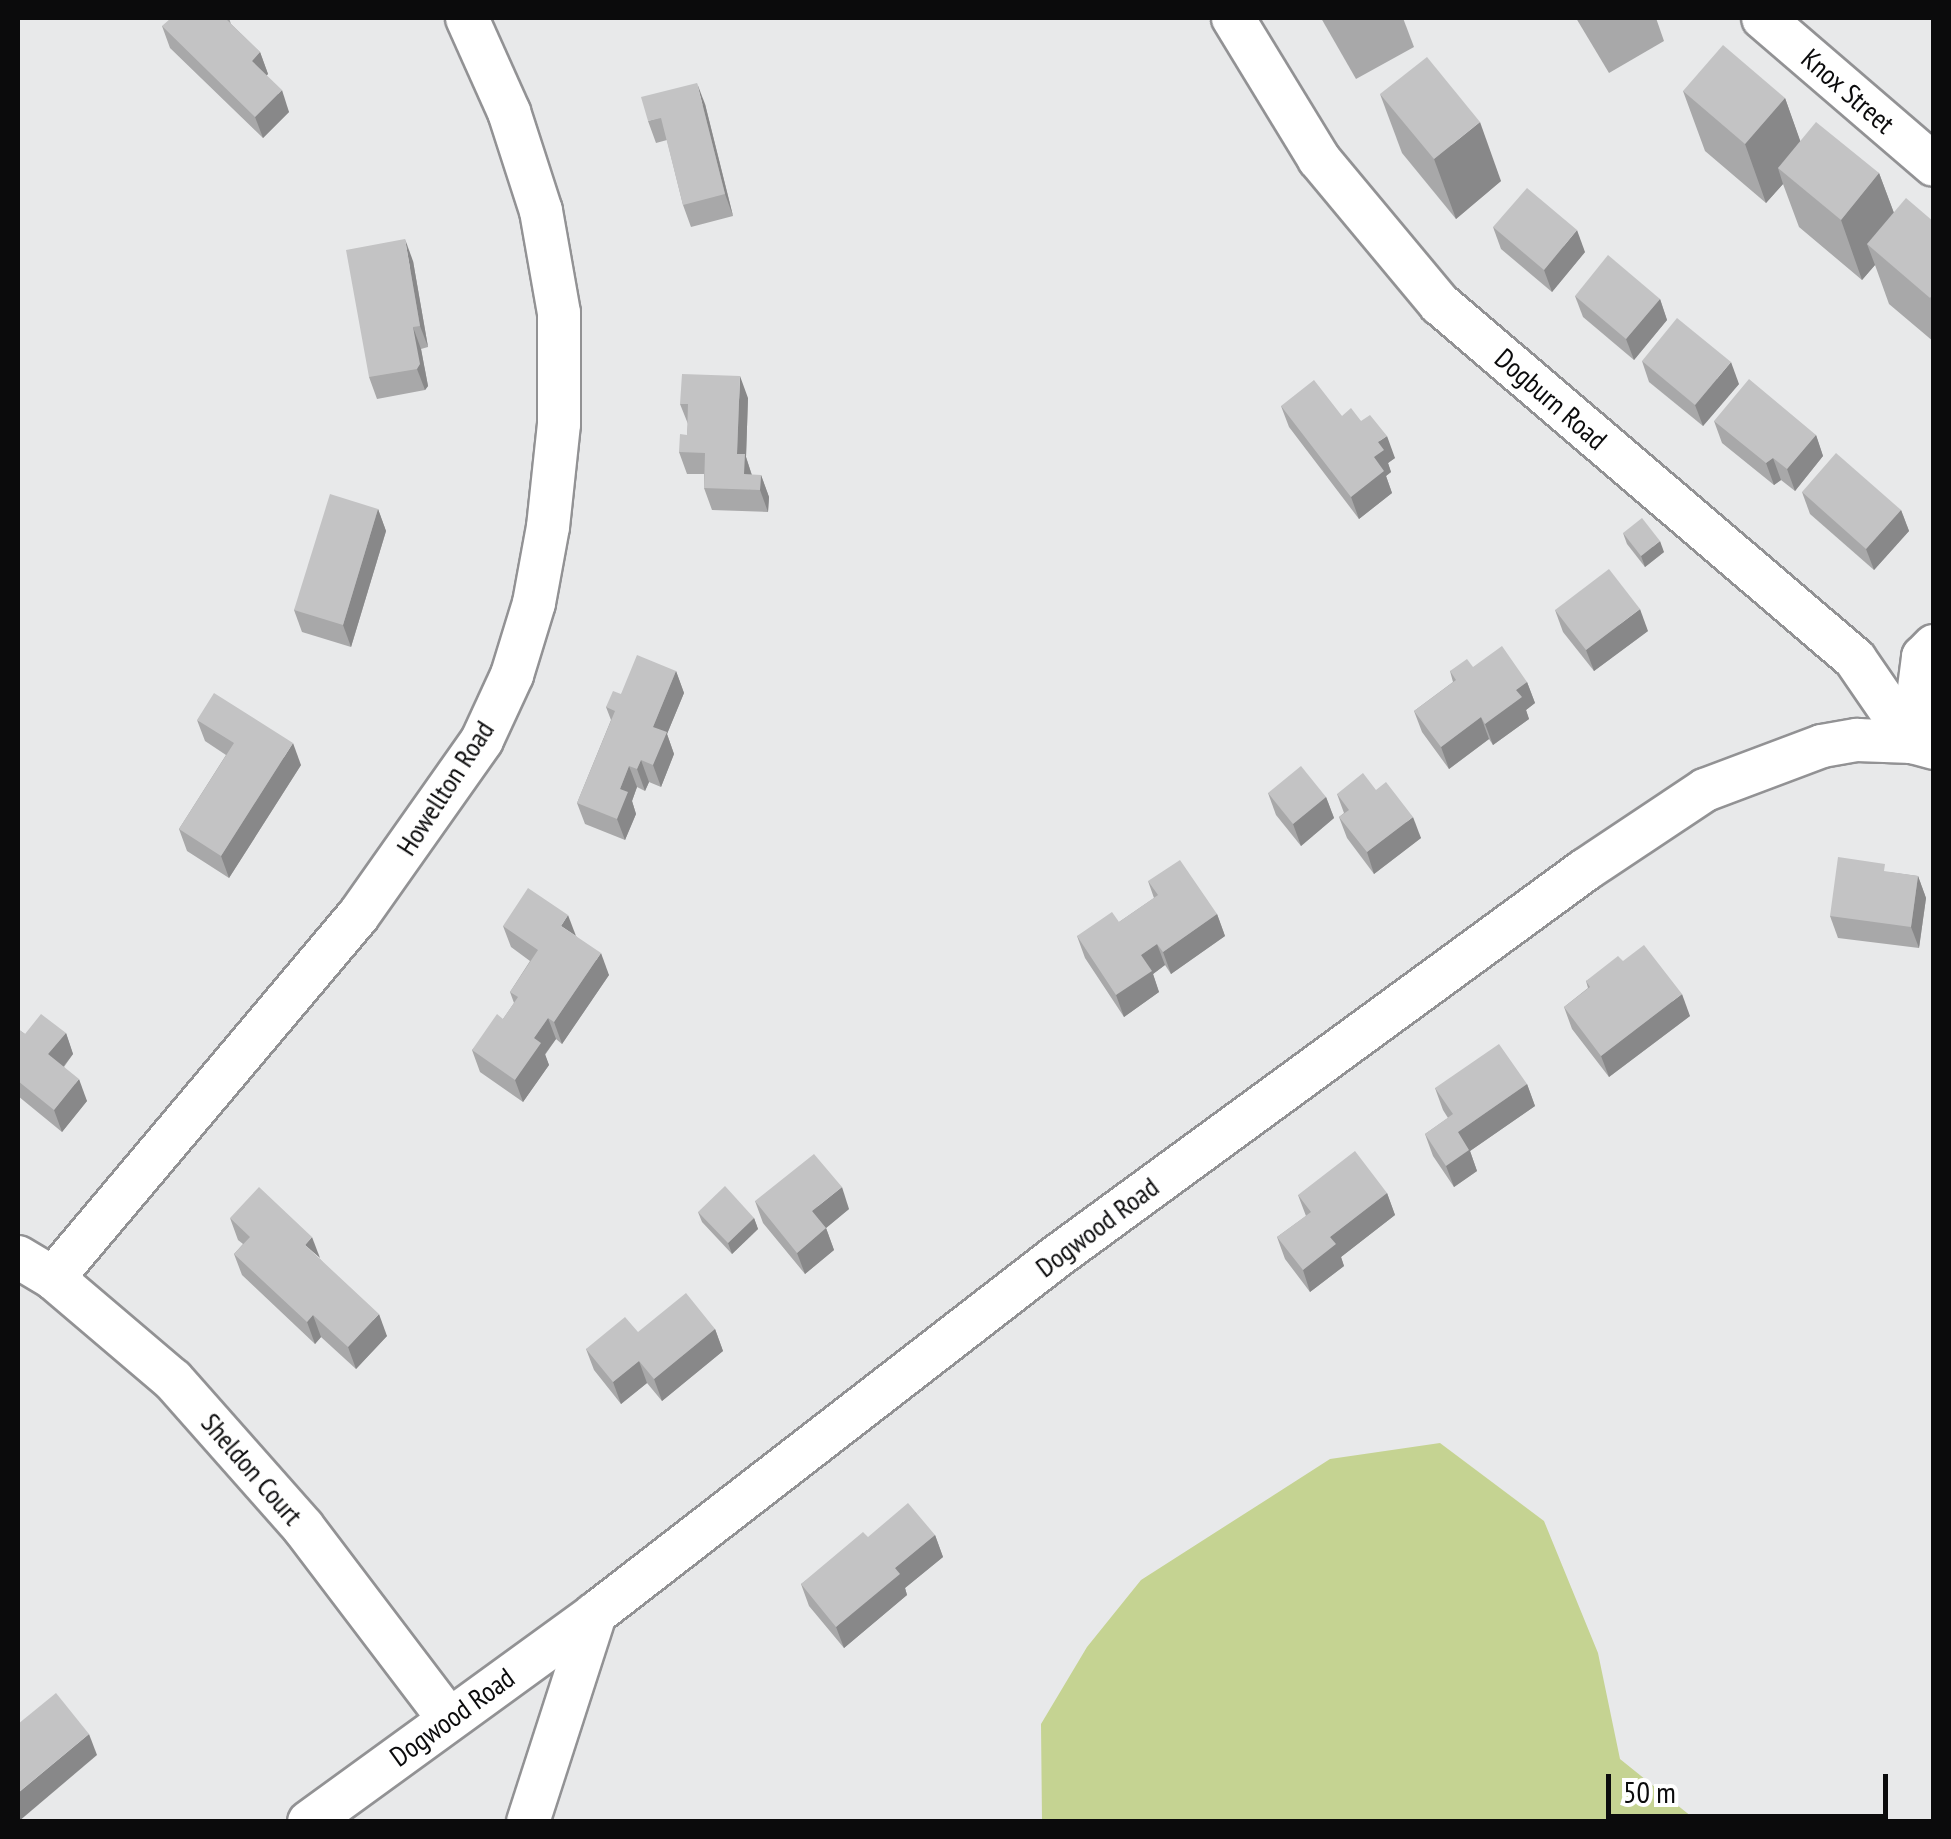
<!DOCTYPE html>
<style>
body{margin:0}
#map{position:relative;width:1951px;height:1839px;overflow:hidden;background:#e8e9ea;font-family:"PT Sans Narrow",sans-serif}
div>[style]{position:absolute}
.green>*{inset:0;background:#c5d392}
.roads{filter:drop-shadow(2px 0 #929294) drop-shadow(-2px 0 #929294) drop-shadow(0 2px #929294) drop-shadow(0 -2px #929294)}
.minor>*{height:42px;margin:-21px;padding:0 21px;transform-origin:21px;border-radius:21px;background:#fff}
.wall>*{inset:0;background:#a8a8a9}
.shaded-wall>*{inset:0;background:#888889}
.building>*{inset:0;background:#c3c3c4}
span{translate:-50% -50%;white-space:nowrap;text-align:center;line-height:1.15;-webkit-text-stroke:8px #fff;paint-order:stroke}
.street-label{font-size:28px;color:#0b0b0c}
.frame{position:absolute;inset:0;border:20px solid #0b0b0c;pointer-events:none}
.scale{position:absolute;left:1606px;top:1774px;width:282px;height:45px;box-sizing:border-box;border:5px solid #0b0b0c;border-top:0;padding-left:12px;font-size:30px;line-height:35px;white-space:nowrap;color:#0b0b0c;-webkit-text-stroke:8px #fff;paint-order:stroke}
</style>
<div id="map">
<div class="green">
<div style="clip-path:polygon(1440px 1443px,1544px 1521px,1598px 1653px,1620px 1759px,1697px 1821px,1042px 1821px,1041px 1724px,1087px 1647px,1141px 1580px,1330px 1459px)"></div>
</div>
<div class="roads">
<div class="minor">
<div style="left:1233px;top:18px;width:165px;rotate:58.6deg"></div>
<div style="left:1319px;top:159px;width:189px;rotate:50.2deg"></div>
<div style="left:1440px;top:304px;width:546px;rotate:40.54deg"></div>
<div style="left:1855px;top:659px;width:101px;rotate:55.5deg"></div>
<div style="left:1763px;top:18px;width:225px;rotate:40.7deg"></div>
<div style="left:1912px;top:742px;width:86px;rotate:-82.6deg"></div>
<div style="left:1923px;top:657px;width:16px;rotate:-45deg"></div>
<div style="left:18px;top:1257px;width:41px;rotate:31deg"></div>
<div style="left:53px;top:1278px;width:157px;rotate:40.4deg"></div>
<div style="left:173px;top:1380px;width:196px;rotate:48.5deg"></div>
<div style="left:303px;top:1527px;width:240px;rotate:52.8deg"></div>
<div style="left:53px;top:1278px;width:473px;rotate:-49.9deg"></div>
<div style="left:358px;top:916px;width:215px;rotate:-54.8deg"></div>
<div style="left:482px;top:740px;width:72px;rotate:-65.2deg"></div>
<div style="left:512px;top:675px;width:75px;rotate:-73deg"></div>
<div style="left:534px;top:603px;width:77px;rotate:-79.6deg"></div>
<div style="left:548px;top:527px;width:104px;rotate:-83.9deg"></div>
<div style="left:559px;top:424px;width:111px;rotate:-90deg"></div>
<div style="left:559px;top:313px;width:104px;rotate:-100deg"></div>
<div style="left:541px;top:211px;width:104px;rotate:-107.9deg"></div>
<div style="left:509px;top:112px;width:103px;rotate:-114.1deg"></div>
<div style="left:309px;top:1822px;width:354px;rotate:-36deg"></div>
<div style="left:595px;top:1614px;width:583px;rotate:-37.75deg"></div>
<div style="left:1056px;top:1257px;width:655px;rotate:-36.19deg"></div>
<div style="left:1585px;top:870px;width:144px;rotate:-33.7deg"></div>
<div style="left:1705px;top:790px;width:125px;rotate:-20.6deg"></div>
<div style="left:1822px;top:746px;width:36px;rotate:-10deg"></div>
<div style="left:1857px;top:740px;width:55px;rotate:2.1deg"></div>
<div style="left:1912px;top:742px;width:23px;rotate:15deg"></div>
<div style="left:528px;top:1822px;width:219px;rotate:-72.1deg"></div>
</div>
</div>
<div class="wall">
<div style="clip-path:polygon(229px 18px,231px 24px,260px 52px,268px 74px,266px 75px,289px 112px,263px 138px,170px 48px,162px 26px)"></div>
<div style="clip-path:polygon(1321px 18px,1403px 18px,1414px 47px,1356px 79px)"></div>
<div style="clip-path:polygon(1576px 18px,1656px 18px,1664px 41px,1609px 73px)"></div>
<div style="clip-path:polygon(1683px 91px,1785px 98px,1800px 141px,1879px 173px,1894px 213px,1934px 222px,1934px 342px,1889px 304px,1875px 265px,1862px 280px,1799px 227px,1783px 184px,1766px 203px,1705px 151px)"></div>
<div style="clip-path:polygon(1380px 94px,1501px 181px,1456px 219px,1402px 153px)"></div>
<div style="clip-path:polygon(705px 104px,733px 216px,691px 227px,683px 205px,667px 140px,656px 143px,648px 121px)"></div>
<div style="clip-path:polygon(1493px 227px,1585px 252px,1552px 292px,1501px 249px)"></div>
<div style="clip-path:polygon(413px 261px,428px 347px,421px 349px,428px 386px,425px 390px,377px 399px,369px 377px)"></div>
<div style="clip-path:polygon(1575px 296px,1660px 299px,1667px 320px,1634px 360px,1583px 317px)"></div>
<div style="clip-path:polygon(1642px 361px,1739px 384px,1703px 426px,1649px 382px)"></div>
<div style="clip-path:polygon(748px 398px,746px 457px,752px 475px,761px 475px,769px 497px,768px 512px,712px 510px,704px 488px,704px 474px,687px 474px,679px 452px,687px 435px,688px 424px,680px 404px)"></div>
<div style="clip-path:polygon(1281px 406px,1342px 416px,1361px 421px,1395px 458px,1388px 463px,1391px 472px,1386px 476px,1392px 493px,1359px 519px,1289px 427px)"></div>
<div style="clip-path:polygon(1714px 421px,1816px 435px,1823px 456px,1795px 491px,1781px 480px,1774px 485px,1722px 443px)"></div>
<div style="clip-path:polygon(1802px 492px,1901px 510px,1909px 531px,1874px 570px,1810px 514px)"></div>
<div style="clip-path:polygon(378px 509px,386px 531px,351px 647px,302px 632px,294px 610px)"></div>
<div style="clip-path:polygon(1623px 533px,1664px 552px,1645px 567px,1627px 544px)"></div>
<div style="clip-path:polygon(1555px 610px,1648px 631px,1594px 671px,1563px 632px)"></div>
<div style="clip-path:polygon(1473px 667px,1527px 682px,1535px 703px,1526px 710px,1529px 719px,1493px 745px,1489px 739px,1449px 769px,1422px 732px,1414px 711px,1453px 682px,1450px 671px)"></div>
<div style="clip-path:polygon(676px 671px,684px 693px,667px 734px,674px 754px,661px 787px,649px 782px,645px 791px,637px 787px,632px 801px,636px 814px,625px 840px,585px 824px,577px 803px,611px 720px,606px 707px,621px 694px)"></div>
<div style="clip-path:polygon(197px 720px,301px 765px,229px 878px,187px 851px,179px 829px,226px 755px,205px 741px)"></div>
<div style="clip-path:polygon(1376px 790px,1421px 838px,1374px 874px,1347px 838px,1339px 817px,1344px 813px,1337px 794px)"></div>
<div style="clip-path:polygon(1268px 793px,1326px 797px,1334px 818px,1301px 846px,1276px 815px)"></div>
<div style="clip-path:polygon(1888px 872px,1918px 876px,1926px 898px,1919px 948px,1838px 938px,1830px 916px)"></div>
<div style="clip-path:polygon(1148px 881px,1217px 914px,1225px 936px,1171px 974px,1165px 965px,1153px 974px,1159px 992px,1124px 1017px,1085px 958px,1077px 936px,1119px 922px,1154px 898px)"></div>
<div style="clip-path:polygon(503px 926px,576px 936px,609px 975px,562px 1044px,556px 1039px,545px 1055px,549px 1065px,523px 1102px,480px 1072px,472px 1050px,503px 1019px,514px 1003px,510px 992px,530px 961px,511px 947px)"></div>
<div style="clip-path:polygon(1623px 961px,1690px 1016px,1609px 1077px,1572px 1029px,1564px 1007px,1588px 988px,1586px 981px)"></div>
<div style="clip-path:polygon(18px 1029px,25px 1034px,66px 1033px,73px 1054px,64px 1067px,87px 1101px,62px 1132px,18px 1096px)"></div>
<div style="clip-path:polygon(1527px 1084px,1535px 1106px,1470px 1151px,1477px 1171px,1454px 1187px,1433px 1156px,1425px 1134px,1448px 1118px,1443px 1110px,1435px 1088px)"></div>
<div style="clip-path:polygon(1387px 1193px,1395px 1215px,1341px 1257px,1344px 1266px,1310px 1292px,1285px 1259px,1277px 1237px,1306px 1216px,1298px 1195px)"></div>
<div style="clip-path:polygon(755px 1201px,849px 1209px,826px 1228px,834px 1250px,805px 1274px,763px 1223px)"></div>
<div style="clip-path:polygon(698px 1212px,754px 1218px,758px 1229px,732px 1254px,702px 1222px)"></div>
<div style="clip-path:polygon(230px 1218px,320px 1259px,387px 1336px,356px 1369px,321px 1337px,315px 1344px,242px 1275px,234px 1254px,243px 1244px,238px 1240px)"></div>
<div style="clip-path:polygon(715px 1329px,723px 1351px,662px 1401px,647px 1383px,621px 1404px,594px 1370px,586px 1349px,638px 1332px)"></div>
<div style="clip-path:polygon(935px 1535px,943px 1557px,905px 1588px,907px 1595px,844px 1648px,809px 1606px,801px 1584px,868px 1537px)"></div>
</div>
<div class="shaded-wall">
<div style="clip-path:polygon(260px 52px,268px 74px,260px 83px,252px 61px)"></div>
<div style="clip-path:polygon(697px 83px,705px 104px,733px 216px,725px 194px)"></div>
<div style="clip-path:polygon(282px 90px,289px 112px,263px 138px,255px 117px)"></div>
<div style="clip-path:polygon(1785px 98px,1806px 157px,1778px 168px,1783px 184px,1766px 203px,1745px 144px)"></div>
<div style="clip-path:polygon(1480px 122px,1501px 181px,1456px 219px,1434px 159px)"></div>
<div style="clip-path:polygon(1879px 173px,1901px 232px,1867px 244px,1875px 265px,1862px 280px,1841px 220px)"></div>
<div style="clip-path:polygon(1577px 230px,1585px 252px,1552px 292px,1544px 270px)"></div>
<div style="clip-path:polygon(405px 239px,413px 261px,428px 347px,420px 326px)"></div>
<div style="clip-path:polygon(1660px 299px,1667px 320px,1634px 360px,1626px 339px)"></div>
<div style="clip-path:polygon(413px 327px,421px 349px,428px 386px,425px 390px,417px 369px)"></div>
<div style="clip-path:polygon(1731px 362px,1739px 384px,1703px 426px,1695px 405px)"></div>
<div style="clip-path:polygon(740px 376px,748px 398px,746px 457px,752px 476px,750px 490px,737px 454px)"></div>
<div style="clip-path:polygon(1816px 435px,1823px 456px,1795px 491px,1787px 469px)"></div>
<div style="clip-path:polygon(1387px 436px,1395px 458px,1388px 463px,1391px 472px,1386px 476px,1392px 493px,1359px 519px,1351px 497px,1374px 457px,1378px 442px)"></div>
<div style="clip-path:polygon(1773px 458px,1781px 480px,1774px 485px,1766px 463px)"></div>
<div style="clip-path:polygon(761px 475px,769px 497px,768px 512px,760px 490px)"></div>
<div style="clip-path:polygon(378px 509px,386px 531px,351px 647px,343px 625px)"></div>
<div style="clip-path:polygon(1901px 510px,1909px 531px,1874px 570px,1866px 549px)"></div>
<div style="clip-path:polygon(1660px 541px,1664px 552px,1645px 567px,1641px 556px)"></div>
<div style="clip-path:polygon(1640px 609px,1648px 631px,1594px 671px,1586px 650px)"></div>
<div style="clip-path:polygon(676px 671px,684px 693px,667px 734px,674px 754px,661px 787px,653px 765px,653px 727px)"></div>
<div style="clip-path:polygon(1527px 682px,1535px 703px,1526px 710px,1529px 719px,1493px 745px,1485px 724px,1516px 690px)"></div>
<div style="clip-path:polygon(1481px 717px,1489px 739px,1449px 769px,1441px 747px)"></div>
<div style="clip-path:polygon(293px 743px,301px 765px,229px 878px,221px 856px)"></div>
<div style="clip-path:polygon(641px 760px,649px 782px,645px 791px,637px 769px)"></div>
<div style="clip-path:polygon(629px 766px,637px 787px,632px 801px,636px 814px,625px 840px,617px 819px,620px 789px)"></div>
<div style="clip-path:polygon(1326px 797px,1334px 818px,1301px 846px,1293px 824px)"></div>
<div style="clip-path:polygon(1413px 817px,1421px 838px,1374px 874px,1367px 852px)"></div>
<div style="clip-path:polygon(1918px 876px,1926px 898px,1919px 948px,1911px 927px)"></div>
<div style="clip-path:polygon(1217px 914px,1225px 936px,1171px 974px,1163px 952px)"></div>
<div style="clip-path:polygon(568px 915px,576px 936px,561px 926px)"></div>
<div style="clip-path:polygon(1157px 944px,1165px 965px,1153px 974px,1159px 992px,1124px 1017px,1116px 995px,1141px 955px)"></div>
<div style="clip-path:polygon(601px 953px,609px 975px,562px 1044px,554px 1022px)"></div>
<div style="clip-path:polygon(1682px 994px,1690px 1016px,1609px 1077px,1601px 1056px)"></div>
<div style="clip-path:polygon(548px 1018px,556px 1039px,545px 1054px,549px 1065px,523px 1102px,515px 1080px,534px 1038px)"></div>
<div style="clip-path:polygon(66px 1033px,73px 1054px,56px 1076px,48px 1054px)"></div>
<div style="clip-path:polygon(79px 1079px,87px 1101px,62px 1132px,54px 1110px)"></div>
<div style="clip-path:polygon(1527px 1084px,1535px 1106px,1470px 1151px,1477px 1171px,1454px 1187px,1446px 1166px,1458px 1132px)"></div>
<div style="clip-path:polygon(842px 1187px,849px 1209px,820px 1233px,812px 1211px)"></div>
<div style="clip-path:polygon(1387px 1193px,1395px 1215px,1341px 1257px,1344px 1266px,1310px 1292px,1303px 1270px,1330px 1237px)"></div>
<div style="clip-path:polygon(754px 1218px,758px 1229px,732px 1254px,728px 1243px)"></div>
<div style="clip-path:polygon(826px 1228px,834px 1250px,805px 1274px,797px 1253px)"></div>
<div style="clip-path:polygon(312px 1237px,320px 1258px,305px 1245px)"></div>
<div style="clip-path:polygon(379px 1314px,387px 1336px,356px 1369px,348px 1347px)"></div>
<div style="clip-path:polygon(313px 1315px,321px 1337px,315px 1344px,307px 1322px)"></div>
<div style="clip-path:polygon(715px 1329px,723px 1351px,662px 1401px,654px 1379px)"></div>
<div style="clip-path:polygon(639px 1361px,647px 1383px,621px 1404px,613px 1382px)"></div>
<div style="clip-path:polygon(935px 1535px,943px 1557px,905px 1588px,907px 1595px,844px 1648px,836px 1627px,895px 1568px)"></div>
<div style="clip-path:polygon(89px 1734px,97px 1755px,18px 1822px,18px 1793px)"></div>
</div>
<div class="building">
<div style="clip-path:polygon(171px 18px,225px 18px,260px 52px,252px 61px,282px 90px,255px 117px,162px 26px)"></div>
<div style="clip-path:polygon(1723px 45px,1785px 98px,1745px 144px,1683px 91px)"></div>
<div style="clip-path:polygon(1427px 57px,1480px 122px,1434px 159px,1380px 94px)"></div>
<div style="clip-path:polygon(697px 83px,725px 194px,683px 205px,661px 118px,648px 121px,641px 97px)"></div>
<div style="clip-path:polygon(1816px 122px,1879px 173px,1841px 220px,1778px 168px)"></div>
<div style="clip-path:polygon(1527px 188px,1577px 230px,1544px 270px,1493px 227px)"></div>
<div style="clip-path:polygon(1906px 198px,1934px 222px,1934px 293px,1930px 298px,1867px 244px)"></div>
<div style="clip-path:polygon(405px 239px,420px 326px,413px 327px,420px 364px,417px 369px,369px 377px,346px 250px)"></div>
<div style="clip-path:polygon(1608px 255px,1660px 299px,1626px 339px,1575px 296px)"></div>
<div style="clip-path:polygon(1677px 318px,1731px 362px,1695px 405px,1642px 361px)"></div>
<div style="clip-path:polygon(682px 374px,740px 376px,737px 454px,745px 454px,744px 474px,761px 475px,760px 490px,704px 488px,705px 453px,679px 452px,680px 434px,687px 435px,688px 404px,680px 404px)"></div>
<div style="clip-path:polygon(1749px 379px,1816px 435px,1787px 469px,1773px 458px,1766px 463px,1714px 421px)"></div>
<div style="clip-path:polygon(1314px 380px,1342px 416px,1351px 408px,1361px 421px,1370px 415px,1387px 436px,1378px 442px,1384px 450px,1374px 457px,1384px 471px,1351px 497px,1281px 406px)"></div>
<div style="clip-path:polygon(1836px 453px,1901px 510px,1866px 549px,1802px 492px)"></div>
<div style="clip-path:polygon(330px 494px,378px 509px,343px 625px,294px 610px)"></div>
<div style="clip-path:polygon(1642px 518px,1660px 541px,1641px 556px,1623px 533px)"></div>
<div style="clip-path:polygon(1609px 569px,1640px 609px,1586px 650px,1555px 610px)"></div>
<div style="clip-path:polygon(1502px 646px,1527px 682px,1516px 690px,1522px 697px,1485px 724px,1481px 717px,1441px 747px,1414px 711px,1456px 680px,1450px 671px,1467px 659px,1473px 667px)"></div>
<div style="clip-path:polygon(637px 655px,676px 671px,653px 727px,667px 732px,653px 765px,641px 760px,637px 769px,629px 766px,620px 789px,628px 792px,617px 819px,577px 803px,615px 711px,606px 707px,613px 691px,621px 694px)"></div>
<div style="clip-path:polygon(214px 693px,293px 743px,221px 856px,179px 829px,234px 743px,197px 720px)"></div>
<div style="clip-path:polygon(1301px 766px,1326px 797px,1293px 824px,1268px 793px)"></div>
<div style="clip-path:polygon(1363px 773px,1376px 790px,1386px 782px,1413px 817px,1367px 852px,1339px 817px,1349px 810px,1337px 794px)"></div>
<div style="clip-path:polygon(1838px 857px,1885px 864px,1884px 871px,1918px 876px,1911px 927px,1830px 916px)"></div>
<div style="clip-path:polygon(1180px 860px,1217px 914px,1163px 952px,1157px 944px,1141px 955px,1152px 971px,1116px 995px,1077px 936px,1112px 912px,1119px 922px,1158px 895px,1148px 881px)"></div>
<div style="clip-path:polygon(528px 888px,568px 915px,561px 926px,601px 953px,554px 1022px,548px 1018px,534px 1038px,541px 1043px,515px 1080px,472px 1050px,497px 1014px,503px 1019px,518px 997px,510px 992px,538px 950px,503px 926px)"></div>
<div style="clip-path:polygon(1644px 945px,1682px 994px,1601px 1056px,1564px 1007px,1590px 987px,1586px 981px,1618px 956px,1623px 961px)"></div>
<div style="clip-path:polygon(41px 1014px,66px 1033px,48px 1054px,79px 1079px,54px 1110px,18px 1081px,18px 1029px,25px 1034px)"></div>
<div style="clip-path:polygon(1499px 1044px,1527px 1084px,1458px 1132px,1469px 1150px,1446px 1166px,1425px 1134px,1453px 1114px,1435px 1088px)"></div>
<div style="clip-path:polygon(1355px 1151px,1387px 1193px,1330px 1237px,1336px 1244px,1303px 1270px,1277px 1237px,1311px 1212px,1298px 1195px)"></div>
<div style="clip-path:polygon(814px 1154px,842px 1187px,812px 1211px,826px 1228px,797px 1253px,755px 1201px)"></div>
<div style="clip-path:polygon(725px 1186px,754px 1218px,728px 1243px,698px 1212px)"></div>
<div style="clip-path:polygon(259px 1187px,312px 1237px,305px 1245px,379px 1314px,348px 1347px,313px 1315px,307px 1322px,234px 1254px,250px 1237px,230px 1218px)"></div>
<div style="clip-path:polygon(686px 1293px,715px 1329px,654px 1379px,639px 1361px,613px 1382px,586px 1349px,625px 1317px,638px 1332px)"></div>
<div style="clip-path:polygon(908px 1503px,935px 1535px,895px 1568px,900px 1574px,836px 1627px,801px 1584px,863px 1532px,868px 1537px)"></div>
<div style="clip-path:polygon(56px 1693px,89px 1734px,18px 1793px,18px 1724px)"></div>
</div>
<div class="street-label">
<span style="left:1848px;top:91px;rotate:41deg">Knox Street</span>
<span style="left:1551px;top:399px;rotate:41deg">Dogburn Road</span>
<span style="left:445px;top:788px;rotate:-57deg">Howellton Road</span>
<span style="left:1097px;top:1227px;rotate:-37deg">Dogwood Road</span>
<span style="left:252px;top:1469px;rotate:49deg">Sheldon Court</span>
<span style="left:452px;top:1717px;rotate:-36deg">Dogwood Road</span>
</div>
<div class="frame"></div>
<div class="scale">50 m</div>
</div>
